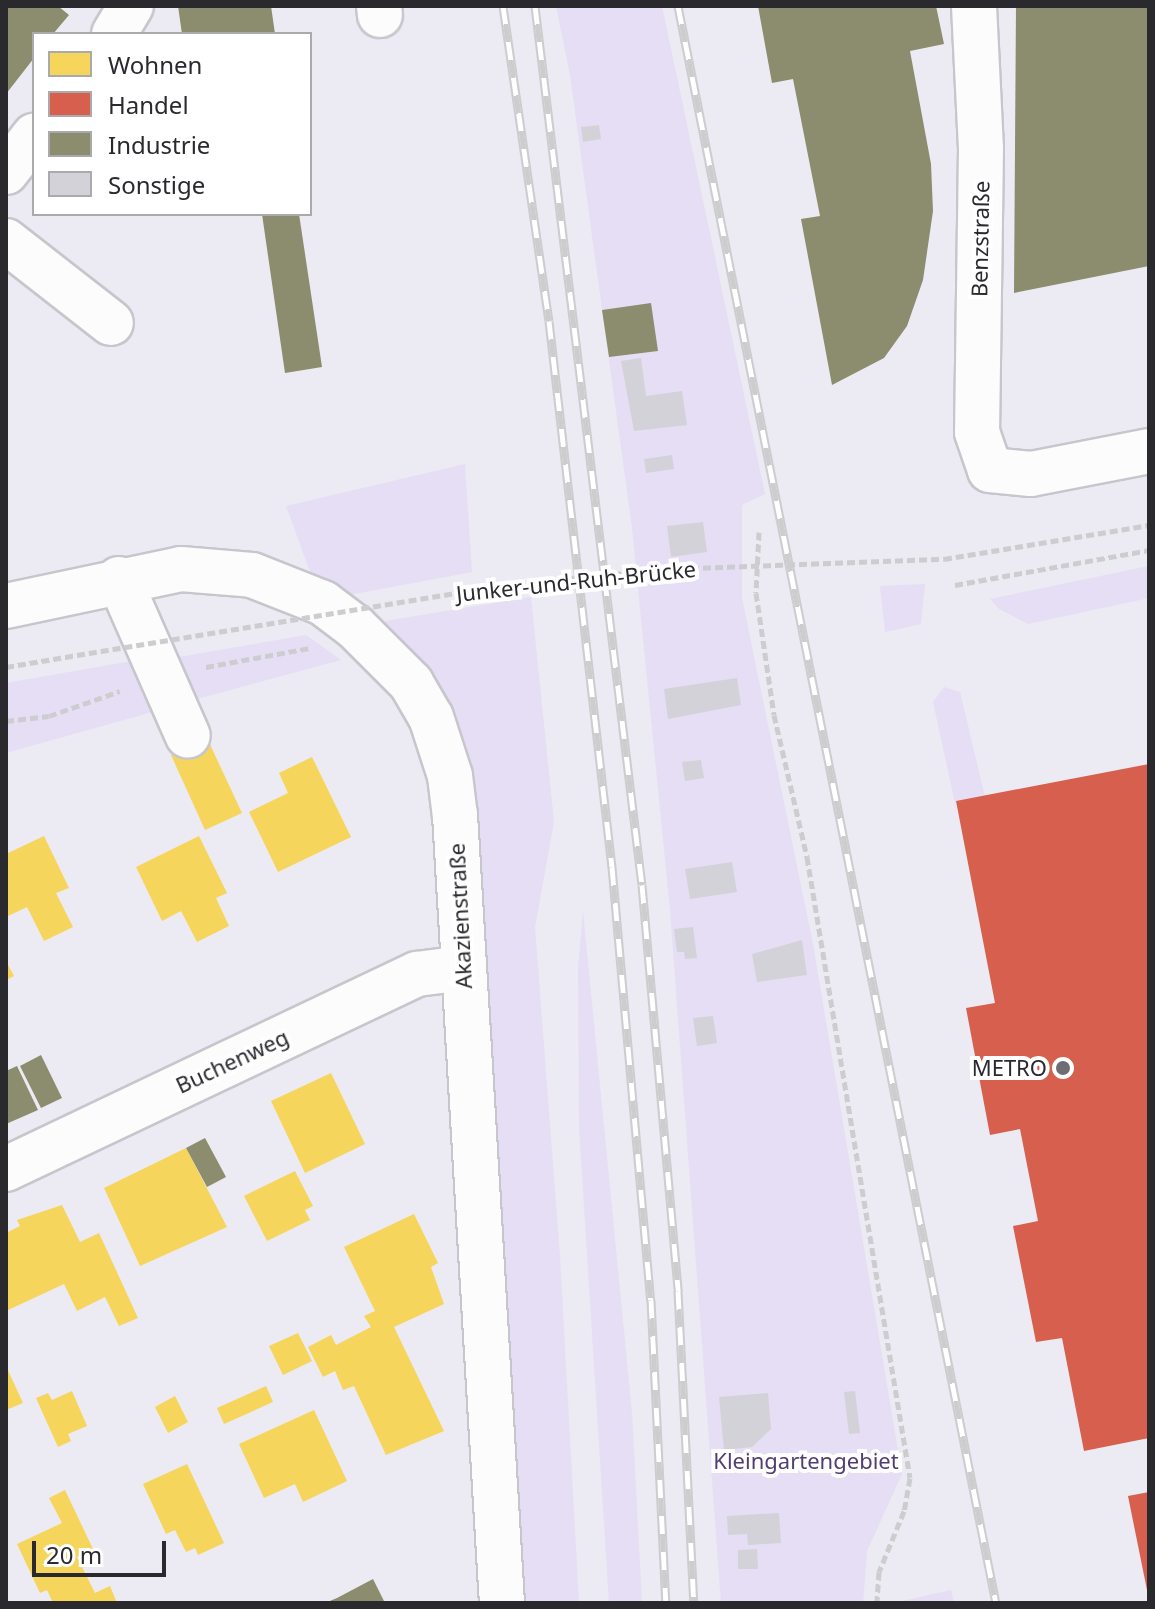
<!DOCTYPE html>
<meta charset="utf-8">
<style>
body{margin:0}
#map{position:relative;width:1155px;height:1609px;overflow:hidden;background:#eceaf2;font-family:"Noto Sans",sans-serif}
div>[style]{position:absolute}
.green>*{inset:0;background:#e5def5}
.homes>*{inset:0;background:#f6d55c}
.shops>*{inset:0;background:#d6604d}
.industry>*{inset:0;background:#8c8c6e}
.building>*{inset:0;background:#d3d2d8}
.path>*{height:5px;margin-top:-2.5px;transform-origin:0;background:repeating-linear-gradient(90deg,#cdcdcf 0 8px,transparent 0 12px)}
.roads{filter:drop-shadow(2px 0 #c7c6cc) drop-shadow(-2px 0 #c7c6cc) drop-shadow(0 2px #c7c6cc) drop-shadow(0 -2px #c7c6cc)}
.minor>*{height:44px;margin:-22px;padding:0 22px;transform-origin:22px;border-radius:22px;background:#fcfcfd}
.rail>*{height:9px;margin-top:-4.5px;transform-origin:0;background:repeating-linear-gradient(90deg,#fff 0 18px,#cdccce 0 36px);box-sizing:border-box;border-block:2px solid #cdccce}
.path-bridge>*{height:5px;margin-top:-2.5px;transform-origin:0;background:repeating-linear-gradient(90deg,#cdcdcf 0 8px,transparent 0 12px)}
.dots>*{width:22px;height:22px;translate:-50% -50%;box-sizing:border-box;border:4px solid #fff;border-radius:50%}
span{translate:-50% -50%;white-space:nowrap;text-align:center;line-height:1.15;-webkit-text-stroke:8px #fff;paint-order:stroke}
.street-label{font-size:22px;color:#2a292e}
.poi-label{font-size:22px;color:#2a292e}
.right{translate:-100% -50%;text-align:right}
.park-label{font-size:22px;color:#4f3e6f}
.frame{position:absolute;inset:0;border:8px solid #2a292e;pointer-events:none}
.legend{position:absolute;left:32px;top:32px;width:280px;height:184px;box-sizing:border-box;background:#fff;border:2px solid #aaa9ab;margin:0;padding:10px 14px;list-style:none;font-size:24px;color:#2a292e}
.legend li{display:flex;align-items:center;gap:16px;height:40px}
.legend b{width:40px;border:2px solid #aaa9ab}
.scale{position:absolute;left:32px;top:1541px;width:134px;height:36px;box-sizing:border-box;border:4px solid #2a292e;border-top:0;padding-left:10px;font-size:24px;line-height:28px;white-space:nowrap;color:#2a292e;-webkit-text-stroke:6px #fff;paint-order:stroke}
</style>
<div id="map">
<div class="green">
<div style="clip-path:polygon(556px 6px,662px 6px,765px 494px,742px 505px,742px 598px,813px 944px,902px 1474px,867px 1551px,863px 1603px,721px 1603px,670px 910px,632px 528px,570px 75px)"></div>
<div style="clip-path:polygon(465px 464px,472px 572px,349px 595px,312px 577px,286px 506px)"></div>
<div style="clip-path:polygon(1149px 566px,1149px 598px,1028px 624px,999px 609px,990px 599px)"></div>
<div style="clip-path:polygon(925px 584px,921px 624px,885px 632px,880px 586px)"></div>
<div style="clip-path:polygon(531px 597px,554px 822px,535px 927px,560px 1256px,579px 1603px,524px 1603px,475px 835px,379px 622px)"></div>
<div style="clip-path:polygon(306px 635px,341px 660px,186px 702px,167px 659px)"></div>
<div style="clip-path:polygon(132px 661px,156px 711px,6px 753px,6px 683px)"></div>
<div style="clip-path:polygon(944px 687px,960px 692px,985px 797px,955px 803px,933px 702px)"></div>
<div style="clip-path:polygon(583px 911px,632px 1413px,642px 1603px,609px 1603px,579px 1126px,578px 969px)"></div>
<div style="clip-path:polygon(951px 1590px,954px 1603px,898px 1603px,898px 1602px)"></div>
</div>
<div class="homes">
<div style="clip-path:polygon(207px 738px,242px 813px,205px 830px,171px 755px)"></div>
<div style="clip-path:polygon(312px 757px,351px 837px,278px 872px,249px 812px,288px 793px,279px 773px)"></div>
<div style="clip-path:polygon(44px 836px,69px 888px,56px 893px,73px 927px,44px 941px,27px 907px,6px 917px,6px 854px)"></div>
<div style="clip-path:polygon(199px 836px,227px 893px,216px 898px,229px 926px,197px 942px,181px 911px,162px 921px,136px 867px)"></div>
<div style="clip-path:polygon(6px 961px,14px 976px,6px 980px)"></div>
<div style="clip-path:polygon(331px 1073px,365px 1144px,305px 1173px,271px 1101px)"></div>
<div style="clip-path:polygon(186px 1148px,227px 1227px,140px 1266px,104px 1188px)"></div>
<div style="clip-path:polygon(295px 1171px,313px 1206px,305px 1210px,310px 1220px,267px 1241px,244px 1196px)"></div>
<div style="clip-path:polygon(62px 1205px,80px 1242px,99px 1233px,138px 1318px,119px 1326px,105px 1297px,77px 1311px,64px 1284px,6px 1311px,6px 1233px,20px 1226px,17px 1220px)"></div>
<div style="clip-path:polygon(414px 1214px,438px 1263px,431px 1267px,444px 1304px,394px 1327px,444px 1431px,386px 1455px,354px 1386px,343px 1390px,335px 1371px,323px 1377px,308px 1347px,331px 1335px,336px 1345px,371px 1327px,364px 1316px,375px 1311px,344px 1247px)"></div>
<div style="clip-path:polygon(298px 1333px,312px 1361px,283px 1375px,269px 1346px)"></div>
<div style="clip-path:polygon(6px 1366px,23px 1403px,6px 1410px)"></div>
<div style="clip-path:polygon(266px 1386px,273px 1402px,224px 1424px,217px 1408px)"></div>
<div style="clip-path:polygon(72px 1391px,87px 1426px,68px 1434px,71px 1441px,58px 1447px,36px 1398px,48px 1393px,52px 1400px)"></div>
<div style="clip-path:polygon(175px 1396px,188px 1422px,168px 1433px,155px 1407px)"></div>
<div style="clip-path:polygon(314px 1410px,347px 1481px,303px 1502px,295px 1484px,264px 1498px,239px 1444px)"></div>
<div style="clip-path:polygon(187px 1464px,224px 1543px,198px 1555px,195px 1548px,186px 1552px,175px 1530px,166px 1534px,143px 1484px)"></div>
<div style="clip-path:polygon(65px 1490px,93px 1549px,77px 1557px,95px 1593px,110px 1586px,117px 1603px,53px 1603px,47px 1590px,40px 1593px,17px 1544px,62px 1523px,49px 1498px)"></div>
</div>
<div class="shops">
<div style="clip-path:polygon(1149px 764px,1149px 1438px,1084px 1451px,1062px 1338px,1036px 1342px,1013px 1226px,1038px 1221px,1020px 1129px,990px 1135px,966px 1008px,995px 1003px,956px 801px)"></div>
<div style="clip-path:polygon(1149px 1492px,1149px 1595px,1148px 1595px,1128px 1496px)"></div>
</div>
<div class="industry">
<div style="clip-path:polygon(6px 6px,58px 6px,69px 15px,53px 34px,34px 34px,34px 58px,6px 94px)"></div>
<div style="clip-path:polygon(178px 6px,271px 6px,275px 34px,182px 34px)"></div>
<div style="clip-path:polygon(758px 6px,936px 6px,944px 44px,910px 51px,931px 164px,933px 211px,923px 280px,907px 326px,884px 358px,832px 385px,801px 219px,820px 216px,793px 79px,772px 83px)"></div>
<div style="clip-path:polygon(1016px 6px,1149px 6px,1149px 266px,1014px 293px)"></div>
<div style="clip-path:polygon(262px 214px,299px 214px,322px 367px,285px 373px)"></div>
<div style="clip-path:polygon(651px 303px,658px 351px,609px 357px,602px 310px)"></div>
<div style="clip-path:polygon(41px 1055px,62px 1098px,41px 1108px,20px 1066px)"></div>
<div style="clip-path:polygon(17px 1066px,38px 1110px,6px 1124px,6px 1071px)"></div>
<div style="clip-path:polygon(205px 1138px,226px 1177px,207px 1187px,186px 1148px)"></div>
<div style="clip-path:polygon(373px 1579px,385px 1603px,325px 1603px,337px 1598px)"></div>
</div>
<div class="building">
<div style="clip-path:polygon(599px 125px,601px 139px,583px 142px,581px 127px)"></div>
<div style="clip-path:polygon(641px 358px,646px 396px,682px 391px,687px 425px,634px 431px,621px 361px)"></div>
<div style="clip-path:polygon(672px 455px,674px 469px,646px 473px,644px 459px)"></div>
<div style="clip-path:polygon(703px 522px,707px 552px,671px 557px,667px 526px)"></div>
<div style="clip-path:polygon(737px 678px,741px 705px,668px 719px,664px 689px)"></div>
<div style="clip-path:polygon(701px 760px,704px 778px,685px 781px,682px 762px)"></div>
<div style="clip-path:polygon(732px 862px,737px 892px,690px 899px,685px 869px)"></div>
<div style="clip-path:polygon(693px 927px,697px 958px,685px 959px,684px 952px,677px 952px,674px 929px)"></div>
<div style="clip-path:polygon(802px 940px,807px 975px,757px 982px,752px 954px)"></div>
<div style="clip-path:polygon(713px 1016px,717px 1043px,697px 1046px,693px 1018px)"></div>
<div style="clip-path:polygon(855px 1391px,860px 1433px,849px 1434px,844px 1392px)"></div>
<div style="clip-path:polygon(768px 1393px,771px 1429px,752px 1447px,724px 1450px,719px 1397px)"></div>
<div style="clip-path:polygon(779px 1513px,781px 1543px,748px 1545px,747px 1534px,728px 1535px,727px 1516px)"></div>
<div style="clip-path:polygon(757px 1549px,758px 1569px,738px 1569px,738px 1550px)"></div>
</div>
<div class="path">
<div style="left:759px;top:532px;width:61px;rotate:92.8deg"></div>
<div style="left:756px;top:593px;width:123px;rotate:81.6deg"></div>
<div style="left:774px;top:715px;width:146px;rotate:76.9deg"></div>
<div style="left:807px;top:857px;width:629px;rotate:80.58deg"></div>
<div style="left:910px;top:1478px;width:34px;rotate:100deg"></div>
<div style="left:904px;top:1511px;width:66px;rotate:112.3deg"></div>
<div style="left:879px;top:1572px;width:31px;rotate:94deg"></div>
<div style="left:955px;top:585px;width:197px;rotate:-10.2deg"></div>
<div style="left:6px;top:667px;width:72px;rotate:-9.6deg"></div>
<div style="left:206px;top:667px;width:106px;rotate:-10.4deg"></div>
<div style="left:6px;top:721px;width:43px;rotate:-6.6deg"></div>
<div style="left:49px;top:716px;width:75px;rotate:-19.4deg"></div>
</div>
<div class="roads">
<div class="minor">
<div style="left:379px;top:6px;width:9px;rotate:84deg"></div>
<div style="left:974px;top:6px;width:142px;rotate:87.2deg"></div>
<div style="left:981px;top:148px;width:284px;rotate:90.8deg"></div>
<div style="left:977px;top:432px;width:40px;rotate:71.1deg"></div>
<div style="left:990px;top:470px;width:41px;rotate:5.6deg"></div>
<div style="left:1031px;top:474px;width:120px;rotate:-11deg"></div>
<div style="left:114px;top:34px;width:33px;rotate:-59deg"></div>
<div style="left:6px;top:172px;width:46px;rotate:-52.1deg"></div>
<div style="left:6px;top:241px;width:133px;rotate:38deg"></div>
<div style="left:119px;top:579px;width:171px;rotate:66.3deg"></div>
<div style="left:6px;top:606px;width:179px;rotate:-11.9deg"></div>
<div style="left:181px;top:569px;width:71px;rotate:4.8deg"></div>
<div style="left:252px;top:575px;width:76px;rotate:21.5deg"></div>
<div style="left:323px;top:603px;width:39px;rotate:37deg"></div>
<div style="left:354px;top:626px;width:81px;rotate:45deg"></div>
<div style="left:411px;top:683px;width:39px;rotate:60deg"></div>
<div style="left:431px;top:717px;width:62px;rotate:72.1deg"></div>
<div style="left:450px;top:776px;width:39px;rotate:83deg"></div>
<div style="left:455px;top:815px;width:789px;rotate:86.59deg"></div>
<div style="left:6px;top:1169px;width:455px;rotate:-25.4deg"></div>
<div style="left:417px;top:974px;width:46px;rotate:-7.4deg"></div>
</div>
</div>
<div class="rail">
<div style="left:503px;top:6px;width:318px;rotate:81.7deg"></div>
<div style="left:549px;top:321px;width:550px;rotate:83.42deg"></div>
<div style="left:612px;top:867px;width:435px;rotate:84.9deg"></div>
<div style="left:651px;top:1300px;width:303px;rotate:87.2deg"></div>
<div style="left:535px;top:6px;width:885px;rotate:83.06deg"></div>
<div style="left:642px;top:885px;width:408px;rotate:84.9deg"></div>
<div style="left:678px;top:1291px;width:312px;rotate:87.1deg"></div>
<div style="left:678px;top:6px;width:1628px;rotate:78.74deg"></div>
</div>
<div class="path-bridge">
<div style="left:77px;top:655px;width:447px;rotate:-9.3deg"></div>
<div style="left:518px;top:583px;width:150px;rotate:-5.4deg"></div>
<div style="left:667px;top:569px;width:277px;rotate:-2.1deg"></div>
<div style="left:944px;top:559px;width:208px;rotate:-9.4deg"></div>
</div>
<div class="dots">
<div style="left:1063px;top:1068px;background:#6e6d73"></div>
</div>
<div class="street-label">
<span style="left:980px;top:239px;rotate:-89deg">Benzstraße</span>
<span style="left:576px;top:581px;rotate:-6deg">Junker-und-Ruh-Brücke</span>
<span style="left:460px;top:916px;rotate:-93deg">Akazienstraße</span>
<span style="left:232px;top:1061px;rotate:-25deg">Buchenweg</span>
</div>
<div class="poi-label">
<span class="right" style="left:1047px;top:1068px">METRO</span>
</div>
<div class="park-label">
<span style="left:806px;top:1461px">Kleingartengebiet</span>
</div>
<div class="frame"></div>
<ul class="legend">
<li><b style="height:22px;background:#f6d55c"></b>Wohnen</li>
<li><b style="height:22px;background:#d6604d"></b>Handel</li>
<li><b style="height:22px;background:#8c8c6e"></b>Industrie</li>
<li><b style="height:22px;background:#d3d2d8"></b>Sonstige</li>
</ul>
<div class="scale">20 m</div>
</div>
